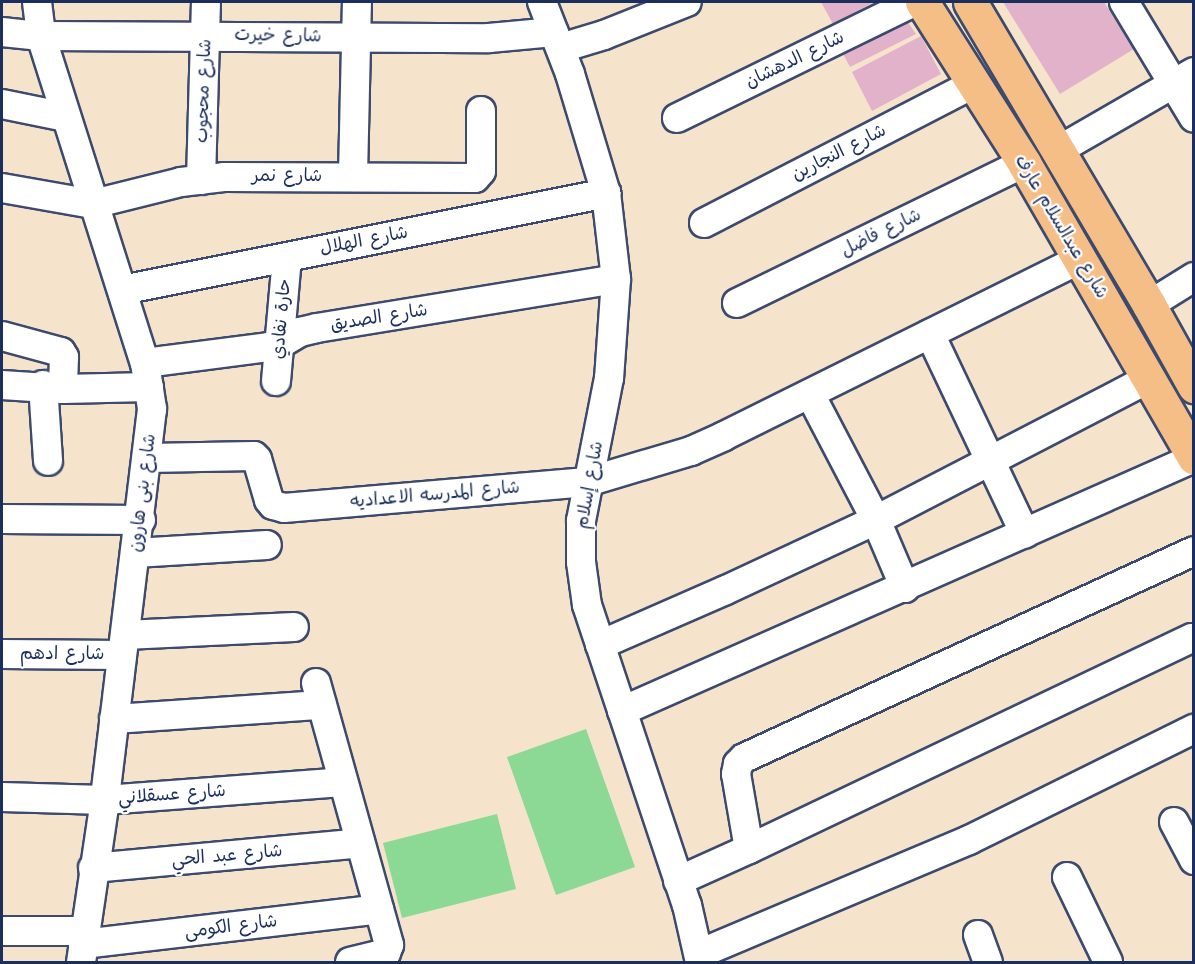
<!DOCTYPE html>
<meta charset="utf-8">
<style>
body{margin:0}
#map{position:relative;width:1195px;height:964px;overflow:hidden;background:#f6e3cc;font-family:"Architects Daughter","Playpen Sans Arabic",sans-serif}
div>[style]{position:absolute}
.green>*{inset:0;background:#8cd895}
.building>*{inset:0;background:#e2b2ca}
.roads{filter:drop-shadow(2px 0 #3c4a6e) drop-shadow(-2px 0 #3c4a6e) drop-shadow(0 2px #3c4a6e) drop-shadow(0 -2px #3c4a6e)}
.minor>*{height:28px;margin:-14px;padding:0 14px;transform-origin:14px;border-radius:14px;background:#fff}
.major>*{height:33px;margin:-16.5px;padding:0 16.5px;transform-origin:16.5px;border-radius:16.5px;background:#f6be87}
span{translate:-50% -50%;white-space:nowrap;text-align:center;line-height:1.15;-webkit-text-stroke:4.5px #fff;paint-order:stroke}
.street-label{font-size:18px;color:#1b2f5e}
.frame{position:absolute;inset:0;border:3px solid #1b2f5e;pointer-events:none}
</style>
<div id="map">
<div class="green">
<div style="clip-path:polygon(586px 729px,635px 867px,556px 895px,507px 757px)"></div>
<div style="clip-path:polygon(497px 814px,516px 889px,402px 918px,383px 843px)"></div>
</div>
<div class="building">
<div style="clip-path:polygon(821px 2px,874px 2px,833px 24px)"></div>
<div style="clip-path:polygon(894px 2px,916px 34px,850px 67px,833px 35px)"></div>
<div style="clip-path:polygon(1003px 2px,1104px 2px,1134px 49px,1060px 94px)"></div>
<div style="clip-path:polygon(921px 36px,941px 74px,872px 111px,852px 72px)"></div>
</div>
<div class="roads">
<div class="minor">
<div style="left:37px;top:2px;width:34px;rotate:83deg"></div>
<div style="left:41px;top:36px;width:343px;rotate:72.4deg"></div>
<div style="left:145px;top:363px;width:47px;rotate:81.3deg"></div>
<div style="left:152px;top:409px;width:394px;rotate:96.9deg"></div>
<div style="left:105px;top:800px;width:164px;rotate:98.4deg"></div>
<div style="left:542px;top:2px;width:77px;rotate:68.7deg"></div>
<div style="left:570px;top:74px;width:124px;rotate:73.2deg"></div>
<div style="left:606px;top:193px;width:87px;rotate:83.4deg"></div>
<div style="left:616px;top:279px;width:99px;rotate:94deg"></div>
<div style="left:609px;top:378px;width:146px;rotate:101.1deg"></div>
<div style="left:581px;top:521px;width:41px;rotate:90deg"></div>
<div style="left:581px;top:562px;width:43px;rotate:82.1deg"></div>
<div style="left:587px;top:605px;width:316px;rotate:71.6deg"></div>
<div style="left:687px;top:905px;width:58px;rotate:77.2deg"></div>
<div style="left:1124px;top:2px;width:135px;rotate:58.9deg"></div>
<div style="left:2px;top:32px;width:39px;rotate:6deg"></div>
<div style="left:41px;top:36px;width:448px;rotate:0.3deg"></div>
<div style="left:489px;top:38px;width:65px;rotate:-5.3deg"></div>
<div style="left:561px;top:48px;width:45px;rotate:-16.8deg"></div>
<div style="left:604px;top:35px;width:89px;rotate:-21.7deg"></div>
<div style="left:2px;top:104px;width:65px;rotate:11.5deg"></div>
<div style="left:677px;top:118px;width:264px;rotate:-26.1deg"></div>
<div style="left:1057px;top:151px;width:158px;rotate:-30deg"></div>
<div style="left:353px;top:176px;width:174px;rotate:-88.7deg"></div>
<div style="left:201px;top:180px;width:178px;rotate:-88.4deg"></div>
<div style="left:2px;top:188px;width:92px;rotate:10deg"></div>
<div style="left:93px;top:204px;width:91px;rotate:-14deg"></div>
<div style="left:181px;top:182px;width:43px;rotate:-6.6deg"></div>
<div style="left:224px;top:177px;width:251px;rotate:0.2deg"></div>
<div style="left:475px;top:178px;width:9px;rotate:-49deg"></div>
<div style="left:481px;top:171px;width:60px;rotate:-90deg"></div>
<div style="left:704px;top:223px;width:305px;rotate:-27.3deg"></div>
<div style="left:122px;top:290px;width:494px;rotate:-11.3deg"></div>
<div style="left:737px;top:303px;width:319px;rotate:-26deg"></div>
<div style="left:1149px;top:305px;width:53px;rotate:-31.9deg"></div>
<div style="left:930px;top:334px;width:221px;rotate:64.6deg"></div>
<div style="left:2px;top:336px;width:61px;rotate:15.2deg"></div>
<div style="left:61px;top:352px;width:6px;rotate:59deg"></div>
<div style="left:64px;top:357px;width:32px;rotate:92deg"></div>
<div style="left:145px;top:363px;width:124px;rotate:-7.4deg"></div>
<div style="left:268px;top:347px;width:12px;rotate:-14deg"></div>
<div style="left:280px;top:344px;width:23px;rotate:-31deg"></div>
<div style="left:300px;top:332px;width:17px;rotate:-13deg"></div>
<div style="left:317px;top:328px;width:303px;rotate:-9.3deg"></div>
<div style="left:276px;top:381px;width:124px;rotate:-84.9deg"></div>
<div style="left:2px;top:385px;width:61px;rotate:3.8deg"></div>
<div style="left:63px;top:389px;width:86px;rotate:-1.3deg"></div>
<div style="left:43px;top:385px;width:76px;rotate:86.2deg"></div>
<div style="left:810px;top:394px;width:142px;rotate:62.4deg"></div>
<div style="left:876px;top:520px;width:74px;rotate:66.9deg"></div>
<div style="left:148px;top:458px;width:106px;rotate:-1.1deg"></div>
<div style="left:254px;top:456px;width:4px;rotate:45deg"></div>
<div style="left:257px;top:459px;width:43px;rotate:73.7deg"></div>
<div style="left:269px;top:500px;width:6px;rotate:51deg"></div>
<div style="left:273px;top:505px;width:11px;rotate:15deg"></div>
<div style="left:284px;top:508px;width:304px;rotate:-4.9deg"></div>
<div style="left:587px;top:482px;width:109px;rotate:-16.6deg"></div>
<div style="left:691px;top:451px;width:36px;rotate:-24deg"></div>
<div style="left:724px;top:436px;width:398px;rotate:-26.4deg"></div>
<div style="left:2px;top:519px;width:139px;rotate:0.4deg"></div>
<div style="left:135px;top:553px;width:132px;rotate:-3.5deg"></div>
<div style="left:125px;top:635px;width:169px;rotate:-2.7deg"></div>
<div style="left:600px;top:645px;width:137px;rotate:-23.6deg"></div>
<div style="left:726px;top:590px;width:166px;rotate:-25deg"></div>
<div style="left:876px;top:520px;width:309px;rotate:-27.4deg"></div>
<div style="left:2px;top:654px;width:120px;rotate:0.5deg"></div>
<div style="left:316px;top:683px;width:272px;rotate:74.4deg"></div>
<div style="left:389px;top:945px;width:9px;rotate:111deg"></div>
<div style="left:386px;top:953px;width:37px;rotate:166deg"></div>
<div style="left:622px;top:711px;width:625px;rotate:-23.86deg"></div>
<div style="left:114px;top:719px;width:208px;rotate:-3.9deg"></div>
<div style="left:2px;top:797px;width:103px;rotate:1.7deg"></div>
<div style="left:105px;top:800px;width:238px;rotate:-4.3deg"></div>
<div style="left:1174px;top:822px;width:43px;rotate:62.2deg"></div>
<div style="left:749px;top:849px;width:490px;rotate:-25.5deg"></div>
<div style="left:93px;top:868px;width:268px;rotate:-5.3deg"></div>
<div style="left:1067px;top:877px;width:94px;rotate:64.2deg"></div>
<div style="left:678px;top:881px;width:78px;rotate:-24.3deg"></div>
<div style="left:749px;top:849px;width:76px;rotate:-99.8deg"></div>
<div style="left:736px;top:774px;width:10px;rotate:-79deg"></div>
<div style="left:738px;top:764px;width:8px;rotate:-45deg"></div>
<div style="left:744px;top:758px;width:495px;rotate:-24.7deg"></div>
<div style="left:2px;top:931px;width:83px"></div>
<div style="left:978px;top:935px;width:29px;rotate:70deg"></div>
<div style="left:83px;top:944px;width:298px;rotate:-6.7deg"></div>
<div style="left:699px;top:954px;width:293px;rotate:-22.9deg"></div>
<div style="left:969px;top:840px;width:251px;rotate:-26.3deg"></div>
</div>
<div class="major">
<div style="left:922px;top:2px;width:191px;rotate:57.6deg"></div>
<div style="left:1024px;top:163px;width:340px;rotate:60deg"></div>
<div style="left:970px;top:2px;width:352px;rotate:59.4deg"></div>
<div style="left:1149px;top:305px;width:93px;rotate:60.9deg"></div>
</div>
</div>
<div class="street-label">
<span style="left:278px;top:36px;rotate:1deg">شارع خيرت</span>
<span style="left:795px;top:60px;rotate:-26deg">شارع الدهشان</span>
<span style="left:204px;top:91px;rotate:-88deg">شارع محجوب</span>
<span style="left:839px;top:153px;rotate:-27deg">شارع النجارين</span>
<span style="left:287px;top:176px">شارع نمر</span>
<span style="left:1061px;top:227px;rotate:59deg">شارع عبدالسلام عارف</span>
<span style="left:881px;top:233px;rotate:-26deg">شارع فاضل</span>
<span style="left:364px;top:241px;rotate:-11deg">شارع الهلال</span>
<span style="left:379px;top:318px;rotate:-9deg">شارع الصديق</span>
<span style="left:282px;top:319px;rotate:-85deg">حارة نفادي</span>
<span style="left:590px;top:485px;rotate:-80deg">شارع إسلام</span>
<span style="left:143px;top:493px;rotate:-83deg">شارع بنى هارون</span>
<span style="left:435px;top:495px;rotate:-5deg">شارع المدرسه الاعداديه</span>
<span style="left:62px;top:654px">شارع ادهم</span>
<span style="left:172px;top:795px;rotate:-4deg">شارع عسقلاني</span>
<span style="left:227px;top:856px;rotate:-5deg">شارع عبد الحي</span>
<span style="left:231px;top:927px;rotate:-7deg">شارع الكومى</span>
</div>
<div class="frame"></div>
</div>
